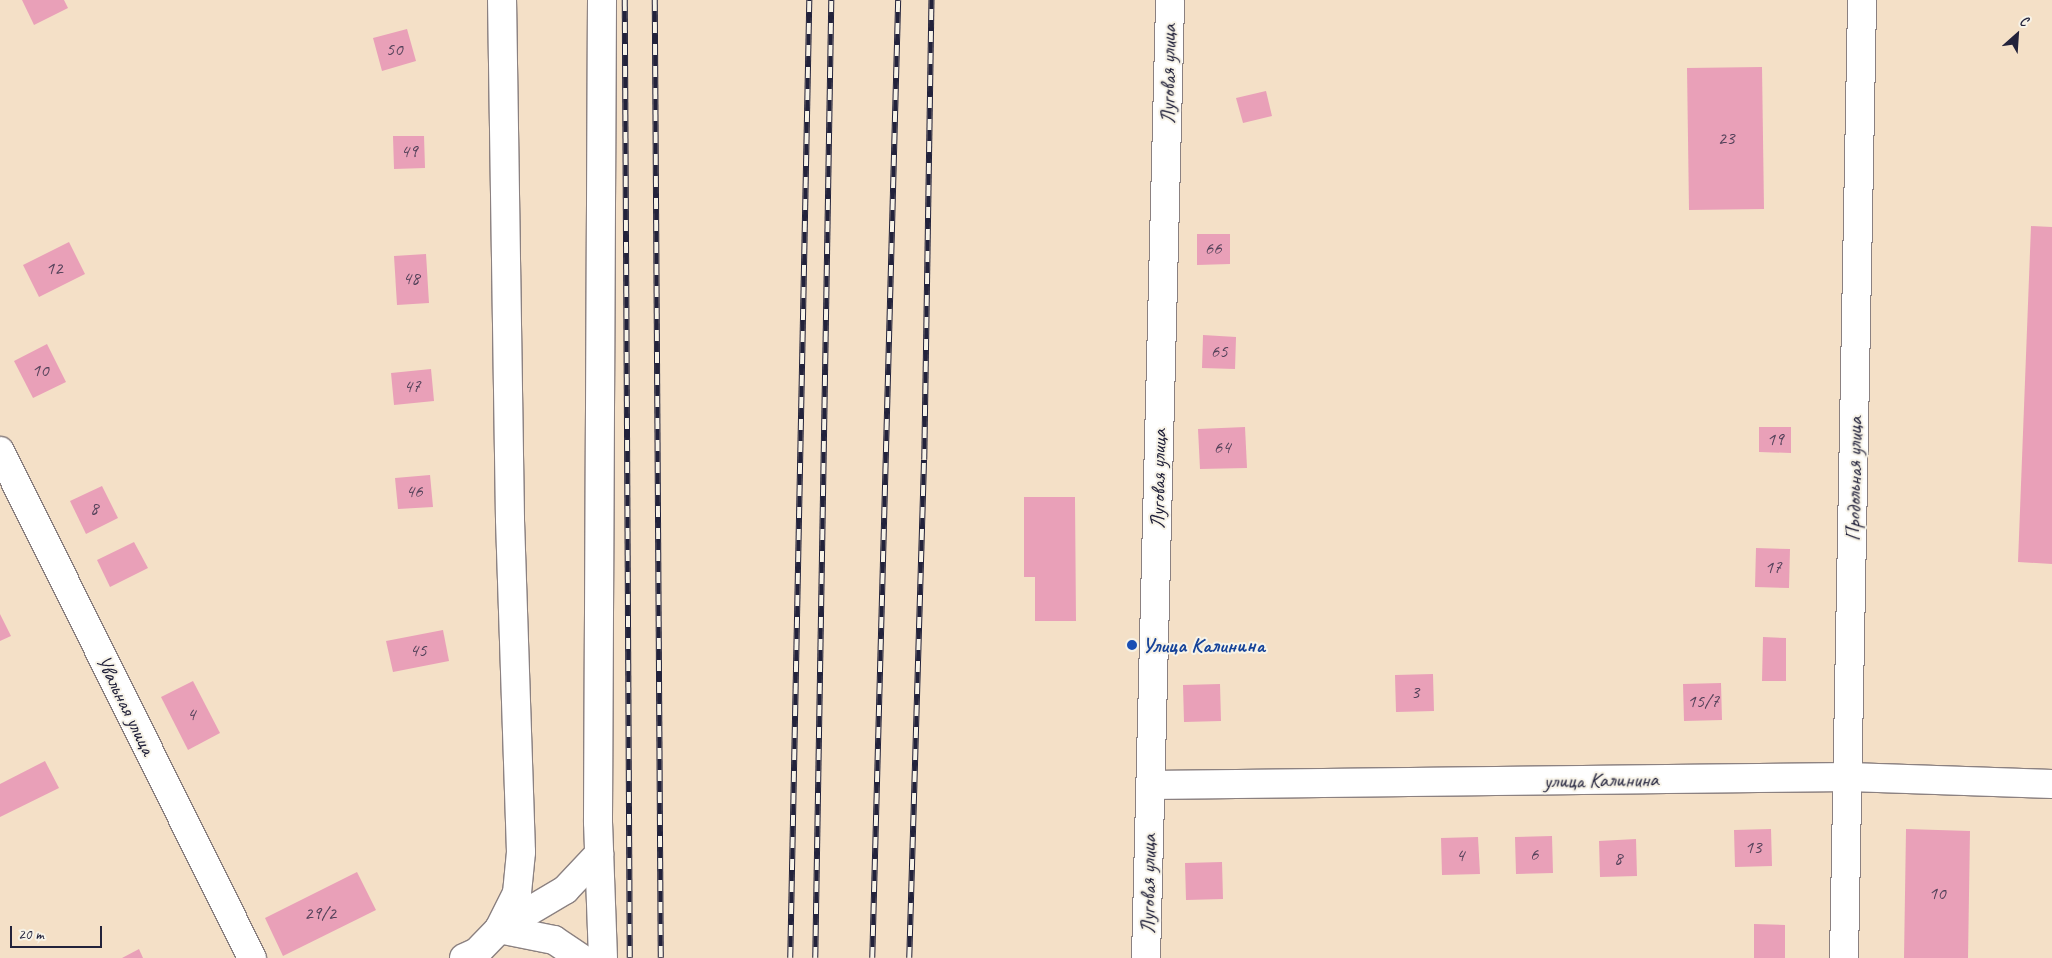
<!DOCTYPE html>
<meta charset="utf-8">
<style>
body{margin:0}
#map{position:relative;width:2052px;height:958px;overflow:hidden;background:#f4e0c7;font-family:Caveat,sans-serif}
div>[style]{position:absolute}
.building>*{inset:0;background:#e9a0b8}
.roads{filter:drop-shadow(1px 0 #8b8181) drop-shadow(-1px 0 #8b8181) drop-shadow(0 1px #8b8181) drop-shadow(0 -1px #8b8181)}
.minor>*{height:28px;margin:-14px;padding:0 14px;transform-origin:14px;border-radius:14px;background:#fff}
.rail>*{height:5.5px;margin-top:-2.75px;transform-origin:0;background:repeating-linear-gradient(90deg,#f7f3e8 0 11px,#22223b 0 22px);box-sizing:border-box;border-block:1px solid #22223b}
.dots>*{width:14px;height:14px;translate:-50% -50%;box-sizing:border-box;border:2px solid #f7f3e8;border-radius:50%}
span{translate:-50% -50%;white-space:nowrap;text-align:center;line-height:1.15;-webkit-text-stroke:4px #f7f3e8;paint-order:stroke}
.number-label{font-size:19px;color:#54425a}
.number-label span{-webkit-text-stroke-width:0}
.street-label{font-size:21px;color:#22223b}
.transit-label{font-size:21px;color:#164399;font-weight:700}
.left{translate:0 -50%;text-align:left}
.north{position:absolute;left:1992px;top:10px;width:50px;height:50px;-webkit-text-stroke:4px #f7f3e8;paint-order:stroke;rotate:26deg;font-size:14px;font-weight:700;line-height:20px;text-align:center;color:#22223b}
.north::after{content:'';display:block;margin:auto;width:18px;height:22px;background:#22223b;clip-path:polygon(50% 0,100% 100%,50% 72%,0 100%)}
.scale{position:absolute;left:10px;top:926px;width:92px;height:22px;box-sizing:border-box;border:2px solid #22223b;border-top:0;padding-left:6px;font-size:15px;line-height:18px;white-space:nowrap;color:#22223b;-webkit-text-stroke:4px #f7f3e8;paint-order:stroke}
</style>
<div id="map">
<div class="building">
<div style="clip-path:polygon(22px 0,64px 0,68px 8px,34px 25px)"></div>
<div style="clip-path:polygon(407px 29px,416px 61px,382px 71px,373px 38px)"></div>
<div style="clip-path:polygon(1762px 67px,1764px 209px,1689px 210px,1687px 68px)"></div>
<div style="clip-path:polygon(1266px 91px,1272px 116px,1243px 123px,1236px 98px)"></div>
<div style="clip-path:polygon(393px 136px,424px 136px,425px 168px,394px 169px)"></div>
<div style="clip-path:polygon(2031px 226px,2052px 227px,2052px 564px,2018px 562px)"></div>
<div style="clip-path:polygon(1197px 234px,1230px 234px,1230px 264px,1197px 265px)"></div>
<div style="clip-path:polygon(69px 242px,85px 274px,39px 297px,23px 265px)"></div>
<div style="clip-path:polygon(426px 254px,429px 303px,397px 305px,394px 256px)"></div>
<div style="clip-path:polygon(1203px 335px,1236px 337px,1235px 369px,1202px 368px)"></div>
<div style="clip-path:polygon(47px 344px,66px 382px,33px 398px,14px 361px)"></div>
<div style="clip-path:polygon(431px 369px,434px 401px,394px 405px,391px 373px)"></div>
<div style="clip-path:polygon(1245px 427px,1247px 468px,1200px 469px,1198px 429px)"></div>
<div style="clip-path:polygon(1759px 427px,1791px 427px,1791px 453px,1759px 452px)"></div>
<div style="clip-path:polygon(430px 475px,433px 507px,398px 509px,395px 478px)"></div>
<div style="clip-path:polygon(102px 486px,118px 518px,86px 534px,70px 501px)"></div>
<div style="clip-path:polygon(1024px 497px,1075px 497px,1076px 621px,1035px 621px,1035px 577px,1024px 577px)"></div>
<div style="clip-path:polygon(134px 542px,148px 568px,110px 587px,97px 560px)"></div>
<div style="clip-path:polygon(1756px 548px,1790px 549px,1789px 588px,1755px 587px)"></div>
<div style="clip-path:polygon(0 614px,11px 636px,0 641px)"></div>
<div style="clip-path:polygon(443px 630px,449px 661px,393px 672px,386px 641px)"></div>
<div style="clip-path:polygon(1763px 637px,1786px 638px,1786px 681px,1762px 681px)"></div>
<div style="clip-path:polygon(1433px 674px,1434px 711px,1396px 712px,1395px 675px)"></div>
<div style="clip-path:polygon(193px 681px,220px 733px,188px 750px,161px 697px)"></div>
<div style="clip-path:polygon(1721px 683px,1722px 720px,1684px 721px,1683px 684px)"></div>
<div style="clip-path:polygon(1220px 684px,1221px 721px,1184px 722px,1183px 685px)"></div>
<div style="clip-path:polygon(45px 761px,59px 788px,0 817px,0 784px)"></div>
<div style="clip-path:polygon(1771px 829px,1772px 866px,1735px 867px,1734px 830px)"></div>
<div style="clip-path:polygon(1906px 829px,1970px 831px,1968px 958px,1904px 958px)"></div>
<div style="clip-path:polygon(1552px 836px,1553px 873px,1516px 874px,1515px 837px)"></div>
<div style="clip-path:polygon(1478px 837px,1480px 874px,1442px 875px,1441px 838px)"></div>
<div style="clip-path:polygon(1636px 839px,1637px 876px,1600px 877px,1599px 841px)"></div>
<div style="clip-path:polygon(1222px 862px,1223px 899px,1186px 900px,1185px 863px)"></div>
<div style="clip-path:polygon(357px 872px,376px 910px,283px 956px,265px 918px)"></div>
<div style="clip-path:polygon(1754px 924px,1785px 925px,1785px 958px,1754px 958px)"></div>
<div style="clip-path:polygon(139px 949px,143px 958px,122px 958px)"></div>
</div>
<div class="roads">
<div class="minor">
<div style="left:602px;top:0;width:822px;rotate:90.28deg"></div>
<div style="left:598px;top:822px;width:136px;rotate:87.9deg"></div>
<div style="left:0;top:451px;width:566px;rotate:63.57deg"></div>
<div style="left:1150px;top:785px;width:699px;rotate:-0.66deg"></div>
<div style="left:1849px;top:777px;width:203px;rotate:2deg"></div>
<div style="left:499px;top:929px;width:77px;rotate:-30.6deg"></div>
<div style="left:565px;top:890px;width:50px;rotate:-46.6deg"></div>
<div style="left:499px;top:929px;width:56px;rotate:11.3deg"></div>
<div style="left:554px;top:940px;width:32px;rotate:34deg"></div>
<div style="left:464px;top:958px;width:14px;rotate:-25deg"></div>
<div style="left:477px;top:952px;width:32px;rotate:-46deg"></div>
<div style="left:499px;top:929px;width:40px;rotate:-63.4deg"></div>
<div style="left:517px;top:893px;width:41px;rotate:-84.4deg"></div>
<div style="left:521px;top:852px;width:333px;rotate:-91.9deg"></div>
<div style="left:510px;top:519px;width:519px;rotate:-90.88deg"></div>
<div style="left:1146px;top:958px;width:958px;rotate:-88.56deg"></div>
<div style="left:1844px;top:958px;width:958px;rotate:-88.92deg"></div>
</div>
</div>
<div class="rail">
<div style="left:625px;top:0;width:958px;rotate:89.7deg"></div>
<div style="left:655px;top:0;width:958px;rotate:89.64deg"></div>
<div style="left:790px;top:958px;width:958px;rotate:-88.86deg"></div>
<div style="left:815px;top:958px;width:958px;rotate:-89.04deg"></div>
<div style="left:872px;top:958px;width:958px;rotate:-88.45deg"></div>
<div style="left:909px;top:958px;width:498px;rotate:-88.3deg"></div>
<div style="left:924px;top:460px;width:460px;rotate:-89.1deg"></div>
</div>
<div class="dots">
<div style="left:1132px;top:645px;background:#1a4fb4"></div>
</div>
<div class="number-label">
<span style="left:394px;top:50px">50</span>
<span style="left:1726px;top:139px">23</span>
<span style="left:409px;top:152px">49</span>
<span style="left:1213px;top:249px">66</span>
<span style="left:54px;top:269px">12</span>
<span style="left:411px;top:279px">48</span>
<span style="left:1219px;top:352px">65</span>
<span style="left:40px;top:371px">10</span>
<span style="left:412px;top:387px">47</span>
<span style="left:1775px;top:440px">19</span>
<span style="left:1222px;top:448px">64</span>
<span style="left:414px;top:492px">46</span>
<span style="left:94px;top:509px">8</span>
<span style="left:1773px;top:568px">17</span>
<span style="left:418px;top:651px">45</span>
<span style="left:1415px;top:693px">3</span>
<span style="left:1703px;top:702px">15/7</span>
<span style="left:191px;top:715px">4</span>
<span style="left:1753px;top:848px">13</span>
<span style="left:1534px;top:855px">6</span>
<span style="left:1460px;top:856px">4</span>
<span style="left:1618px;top:859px">8</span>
<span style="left:1937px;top:894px">10</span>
<span style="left:320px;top:914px">29/2</span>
</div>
<div class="street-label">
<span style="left:1168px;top:74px;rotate:-89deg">Луговая улица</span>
<span style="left:1158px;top:479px;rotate:-89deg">Луговая улица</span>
<span style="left:1854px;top:479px;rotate:-89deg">Продольная улица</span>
<span style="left:126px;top:705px;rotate:64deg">Увальная улица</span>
<span style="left:1601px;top:780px;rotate:-1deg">улица Калинина</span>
<span style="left:1148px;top:884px;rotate:-89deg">Луговая улица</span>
</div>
<div class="transit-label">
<span class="left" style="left:1142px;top:645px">Улица Калинина</span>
</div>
<div class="north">С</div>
<div class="scale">20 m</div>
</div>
